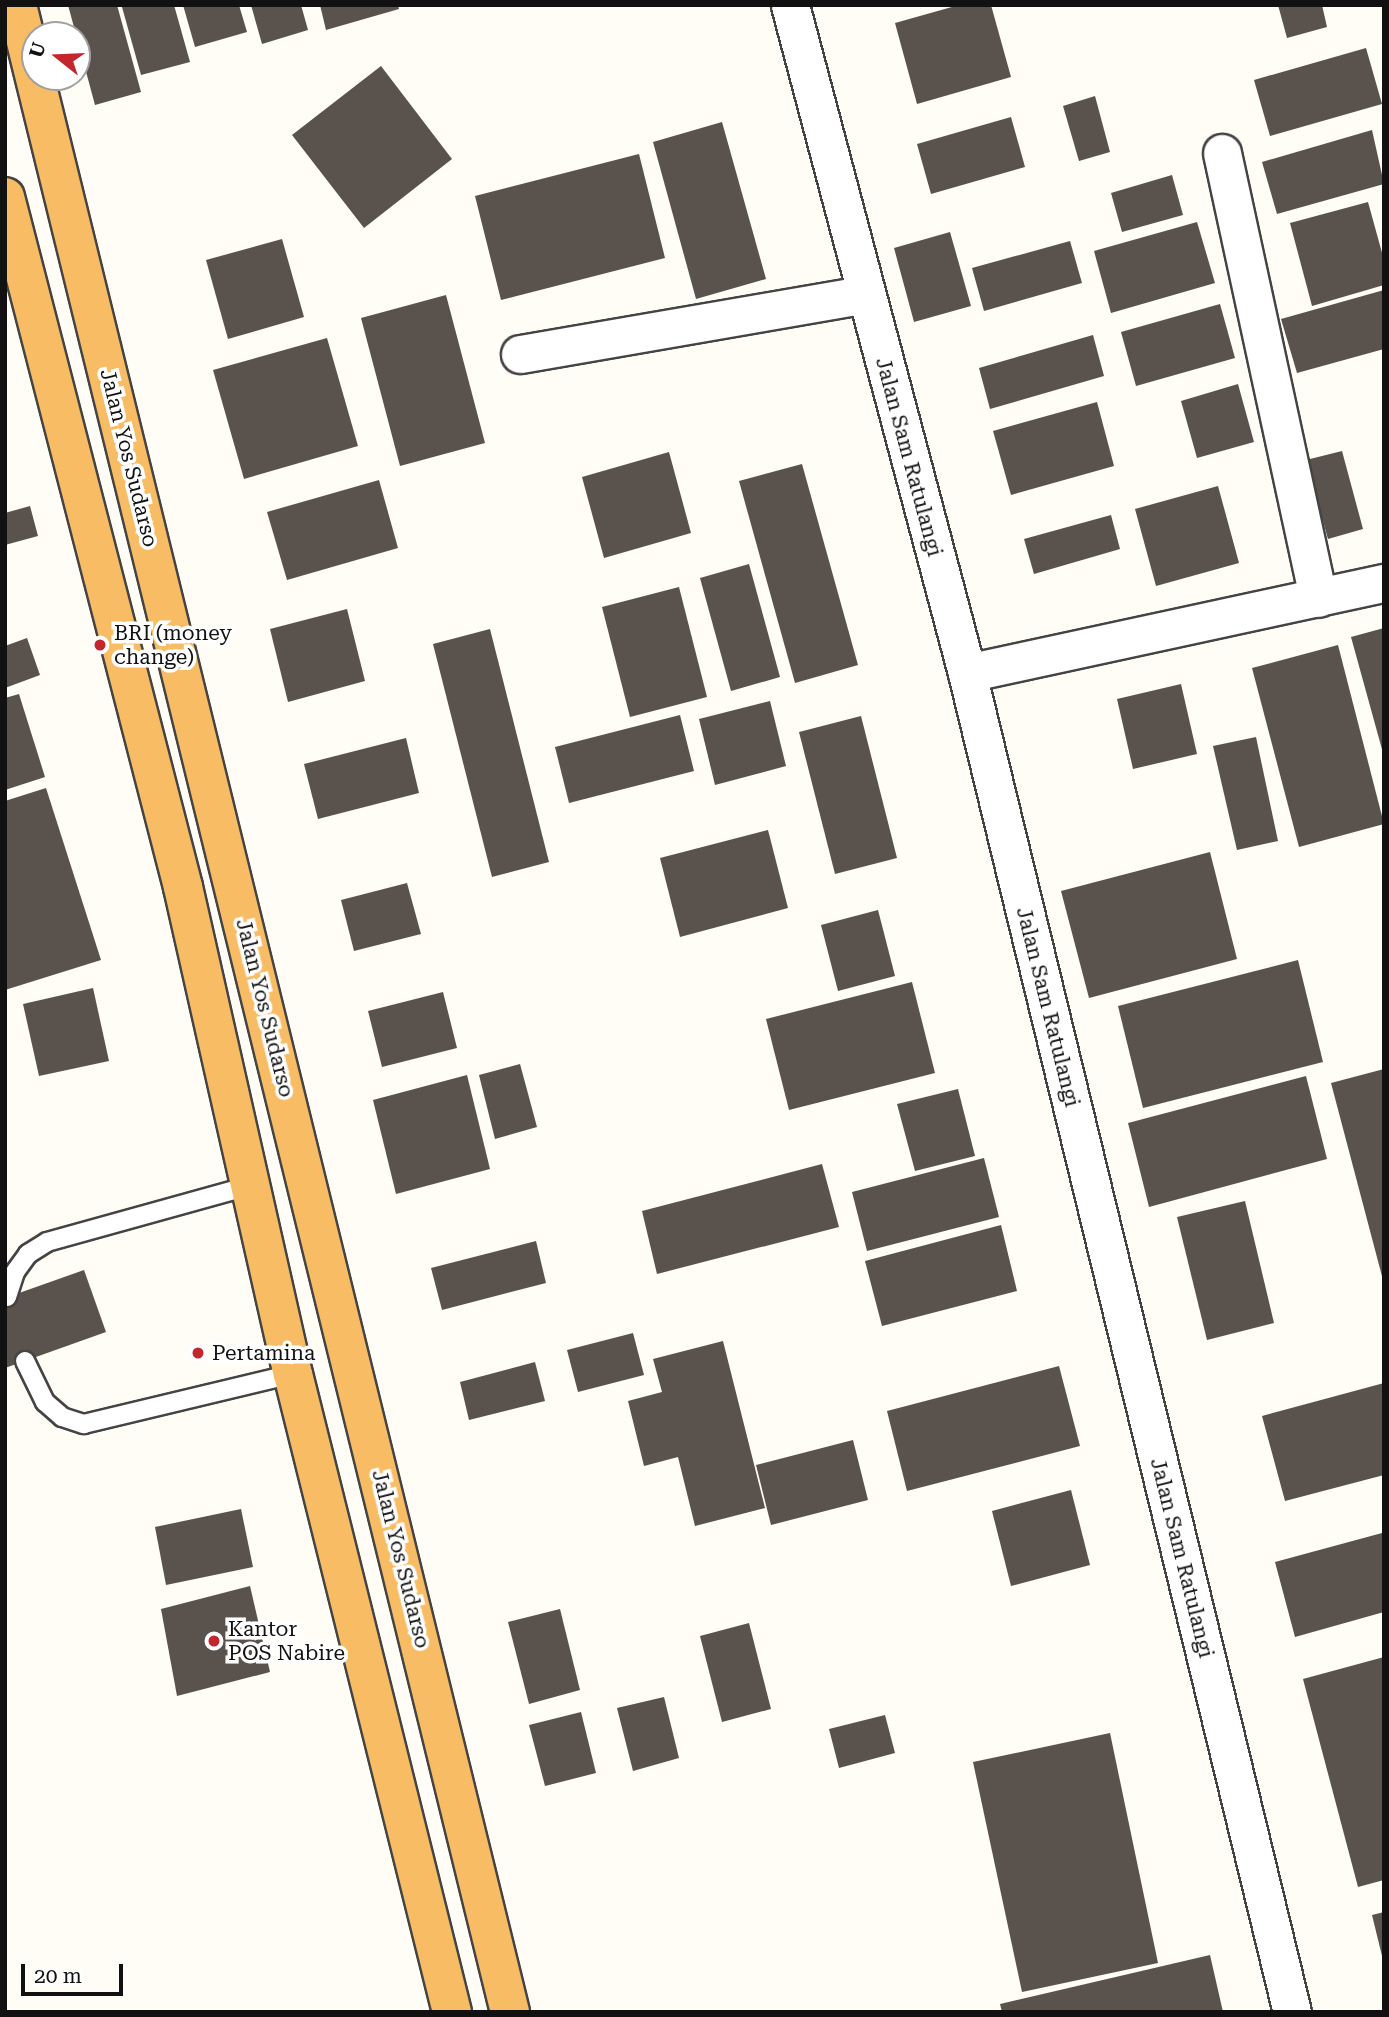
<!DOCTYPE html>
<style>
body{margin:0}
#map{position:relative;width:1389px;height:2017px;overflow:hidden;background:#fffdf5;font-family:"Roboto Serif",serif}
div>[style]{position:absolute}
.building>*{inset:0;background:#5a524d}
.roads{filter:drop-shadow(2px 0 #444) drop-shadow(-2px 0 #444) drop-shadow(0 2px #444) drop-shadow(0 -2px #444)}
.service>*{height:18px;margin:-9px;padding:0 9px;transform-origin:9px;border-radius:9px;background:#fff}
.minor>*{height:37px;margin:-18.5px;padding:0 18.5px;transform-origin:18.5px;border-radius:18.5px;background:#fff}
.trunk>*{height:38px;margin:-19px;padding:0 19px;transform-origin:19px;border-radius:19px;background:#f7bc64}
.dots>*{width:19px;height:19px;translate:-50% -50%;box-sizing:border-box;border:4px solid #fff;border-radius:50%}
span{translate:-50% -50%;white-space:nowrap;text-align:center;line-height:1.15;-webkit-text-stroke:7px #fff;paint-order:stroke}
.street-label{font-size:21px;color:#111}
.poi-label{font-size:21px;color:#111}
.left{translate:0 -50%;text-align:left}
.frame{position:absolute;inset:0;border:7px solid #111;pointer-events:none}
.north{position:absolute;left:21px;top:21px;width:70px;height:70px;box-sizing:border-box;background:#fff;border:2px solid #a0a0a0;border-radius:50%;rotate:288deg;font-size:19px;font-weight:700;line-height:28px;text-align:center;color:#111}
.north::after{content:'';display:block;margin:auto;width:24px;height:32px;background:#c4262e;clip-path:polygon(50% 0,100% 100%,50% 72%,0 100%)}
.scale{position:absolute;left:21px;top:1964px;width:102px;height:32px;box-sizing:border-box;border:4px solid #111;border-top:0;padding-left:9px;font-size:21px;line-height:24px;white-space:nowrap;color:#111;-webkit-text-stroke:5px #fff;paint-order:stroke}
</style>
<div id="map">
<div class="building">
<div style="clip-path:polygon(68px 5px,117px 5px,141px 92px,95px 105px)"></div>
<div style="clip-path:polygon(174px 5px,190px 62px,141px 75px,122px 7px)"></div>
<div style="clip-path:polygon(183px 5px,239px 5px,247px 32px,195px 47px)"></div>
<div style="clip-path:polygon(251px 5px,301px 5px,308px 30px,262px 44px)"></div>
<div style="clip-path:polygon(320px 5px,398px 5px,399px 9px,326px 30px)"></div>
<div style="clip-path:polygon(959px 5px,991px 5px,1011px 77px,917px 104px,895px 23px)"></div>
<div style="clip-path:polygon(1278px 5px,1322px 5px,1327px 27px,1287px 38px)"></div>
<div style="clip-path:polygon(1366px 48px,1382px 104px,1270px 136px,1254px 80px)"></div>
<div style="clip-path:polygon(381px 66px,452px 159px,364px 228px,292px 135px)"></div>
<div style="clip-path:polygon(1095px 96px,1110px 152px,1079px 161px,1063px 106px)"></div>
<div style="clip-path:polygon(1011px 117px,1025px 167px,931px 194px,917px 144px)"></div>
<div style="clip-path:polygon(722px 122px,766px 279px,696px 299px,653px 142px)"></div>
<div style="clip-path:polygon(1372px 130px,1384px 184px,1277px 214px,1262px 162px)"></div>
<div style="clip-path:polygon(639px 154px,665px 258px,501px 300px,475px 196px)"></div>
<div style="clip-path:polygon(1172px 175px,1183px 215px,1122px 232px,1111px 193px)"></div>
<div style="clip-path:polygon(1368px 202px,1384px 260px,1384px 285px,1312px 306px,1290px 223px)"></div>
<div style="clip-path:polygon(1197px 222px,1215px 283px,1111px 313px,1094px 251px)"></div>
<div style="clip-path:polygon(950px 232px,971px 306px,914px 322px,894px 248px)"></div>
<div style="clip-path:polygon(282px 239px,304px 317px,228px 339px,206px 260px)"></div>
<div style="clip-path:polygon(1070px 241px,1082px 283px,984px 311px,972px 268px)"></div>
<div style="clip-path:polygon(1384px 290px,1384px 349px,1297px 373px,1281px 319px)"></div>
<div style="clip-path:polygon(446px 295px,485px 443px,400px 466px,361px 318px)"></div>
<div style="clip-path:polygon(1220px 304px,1235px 358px,1136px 386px,1121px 332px)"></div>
<div style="clip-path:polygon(1093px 335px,1104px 376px,990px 409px,979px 368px)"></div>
<div style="clip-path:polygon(327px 338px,358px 446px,244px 479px,213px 370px)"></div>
<div style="clip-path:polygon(1238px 384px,1254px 442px,1197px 458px,1181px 401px)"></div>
<div style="clip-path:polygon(1097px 402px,1114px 466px,1011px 495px,993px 431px)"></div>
<div style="clip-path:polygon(1342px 451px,1363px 529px,1328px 539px,1306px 460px)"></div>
<div style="clip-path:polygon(669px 452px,691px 533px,604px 558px,582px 477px)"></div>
<div style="clip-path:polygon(802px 464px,858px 665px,795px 683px,739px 481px)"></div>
<div style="clip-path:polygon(379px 480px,398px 548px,287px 580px,267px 512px)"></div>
<div style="clip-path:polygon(1218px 486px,1239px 563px,1156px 586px,1135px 509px)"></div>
<div style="clip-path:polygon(30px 506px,38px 536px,5px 545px,5px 513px)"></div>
<div style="clip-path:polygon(1111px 515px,1120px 549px,1034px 574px,1024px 539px)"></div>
<div style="clip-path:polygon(749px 564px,780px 677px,731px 691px,700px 578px)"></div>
<div style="clip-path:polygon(679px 587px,707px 697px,630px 717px,602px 607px)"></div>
<div style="clip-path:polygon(347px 609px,365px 681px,288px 702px,270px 629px)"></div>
<div style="clip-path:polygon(1384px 628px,1384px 753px,1383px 753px,1351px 637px)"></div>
<div style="clip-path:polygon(490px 629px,549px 862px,492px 877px,433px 644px)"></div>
<div style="clip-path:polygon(27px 638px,40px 675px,5px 688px,5px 646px)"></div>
<div style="clip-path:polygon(1338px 645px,1384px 824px,1299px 847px,1252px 668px)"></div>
<div style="clip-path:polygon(1181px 684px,1197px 754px,1133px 769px,1117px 699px)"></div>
<div style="clip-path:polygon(19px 694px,45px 777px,5px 790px,5px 698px)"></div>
<div style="clip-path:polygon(770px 701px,786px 766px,715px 785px,699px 719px)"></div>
<div style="clip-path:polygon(680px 715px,694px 771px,569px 803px,555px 747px)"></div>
<div style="clip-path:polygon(861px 716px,897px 858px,835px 874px,799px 732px)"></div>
<div style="clip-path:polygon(1256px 737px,1278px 841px,1237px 850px,1213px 746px)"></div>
<div style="clip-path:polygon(406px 738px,419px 793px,318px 819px,304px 764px)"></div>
<div style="clip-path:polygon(46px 788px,101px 960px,5px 990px,5px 801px)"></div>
<div style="clip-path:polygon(768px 830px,788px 908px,680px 937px,660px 858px)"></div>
<div style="clip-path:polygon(1210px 852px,1237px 959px,1089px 998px,1061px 891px)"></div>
<div style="clip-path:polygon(407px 883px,421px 934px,354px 951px,341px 900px)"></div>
<div style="clip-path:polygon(878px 910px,895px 976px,838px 991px,821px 925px)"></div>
<div style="clip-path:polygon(1298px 960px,1323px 1062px,1143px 1108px,1118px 1006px)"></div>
<div style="clip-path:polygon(912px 982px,935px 1073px,789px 1110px,766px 1019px)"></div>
<div style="clip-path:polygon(93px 988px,109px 1061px,39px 1076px,23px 1004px)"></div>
<div style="clip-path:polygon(443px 992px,457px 1048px,382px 1067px,368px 1011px)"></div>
<div style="clip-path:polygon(520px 1064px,537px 1127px,495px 1139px,479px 1075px)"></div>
<div style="clip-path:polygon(1384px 1069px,1384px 1280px,1383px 1280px,1331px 1083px)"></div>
<div style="clip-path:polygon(467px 1075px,490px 1169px,396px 1194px,373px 1100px)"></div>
<div style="clip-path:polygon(1306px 1076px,1327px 1159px,1149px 1207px,1128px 1123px)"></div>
<div style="clip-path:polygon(958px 1089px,975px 1156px,915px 1171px,897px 1104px)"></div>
<div style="clip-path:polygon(984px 1158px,999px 1217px,867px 1251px,852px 1192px)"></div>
<div style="clip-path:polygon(822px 1164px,839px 1227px,657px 1274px,642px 1211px)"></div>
<div style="clip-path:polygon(1245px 1201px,1274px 1323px,1207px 1340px,1177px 1217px)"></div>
<div style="clip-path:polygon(1001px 1225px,1017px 1291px,882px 1326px,865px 1261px)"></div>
<div style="clip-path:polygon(536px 1241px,546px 1283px,442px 1310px,431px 1268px)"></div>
<div style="clip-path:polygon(84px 1270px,106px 1332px,5px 1368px,5px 1298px)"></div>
<div style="clip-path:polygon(633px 1333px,644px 1375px,578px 1392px,567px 1350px)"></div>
<div style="clip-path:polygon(723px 1341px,765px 1508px,695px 1526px,678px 1457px,644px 1466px,628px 1401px,662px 1392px,653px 1359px)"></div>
<div style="clip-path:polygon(535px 1362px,545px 1401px,469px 1420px,460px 1382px)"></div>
<div style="clip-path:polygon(1059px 1366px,1080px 1446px,907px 1491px,887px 1411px)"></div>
<div style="clip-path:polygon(1384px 1383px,1384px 1475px,1285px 1501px,1262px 1416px)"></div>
<div style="clip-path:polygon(853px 1440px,868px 1500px,771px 1525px,756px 1465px)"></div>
<div style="clip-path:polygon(1071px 1490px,1090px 1565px,1011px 1586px,992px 1511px)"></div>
<div style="clip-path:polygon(241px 1509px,253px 1567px,166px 1585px,155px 1527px)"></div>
<div style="clip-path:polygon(1382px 1533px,1384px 1612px,1295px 1637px,1275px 1562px)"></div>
<div style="clip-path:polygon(250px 1586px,270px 1672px,177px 1696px,161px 1609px)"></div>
<div style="clip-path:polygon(560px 1609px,580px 1690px,529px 1704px,508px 1622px)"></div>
<div style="clip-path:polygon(749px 1623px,771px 1709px,722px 1722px,700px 1636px)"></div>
<div style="clip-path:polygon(1384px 1657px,1384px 1880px,1358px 1887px,1303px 1679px)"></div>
<div style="clip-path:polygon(664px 1697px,679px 1758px,633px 1771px,617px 1708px)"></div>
<div style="clip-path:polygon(581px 1712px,596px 1773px,545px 1786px,529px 1725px)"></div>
<div style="clip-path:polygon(885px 1715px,895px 1753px,839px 1768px,829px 1729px)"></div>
<div style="clip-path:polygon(1110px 1733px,1158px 1963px,1022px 1992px,973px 1762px)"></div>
<div style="clip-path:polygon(1384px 1912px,1384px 1960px,1383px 1960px,1372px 1915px)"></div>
<div style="clip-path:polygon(1210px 1955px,1223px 2012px,1002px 2012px,1000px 2004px)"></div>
</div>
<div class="roads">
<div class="service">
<div style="left:7px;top:1297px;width:26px;rotate:-72deg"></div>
<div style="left:15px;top:1272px;width:22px;rotate:-54deg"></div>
<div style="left:28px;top:1254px;width:22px;rotate:-32deg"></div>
<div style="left:47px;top:1242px;width:213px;rotate:-15.5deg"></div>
<div style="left:25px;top:1361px;width:46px;rotate:64deg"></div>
<div style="left:45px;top:1402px;width:23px;rotate:41deg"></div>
<div style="left:62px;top:1417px;width:23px;rotate:18deg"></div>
<div style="left:84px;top:1424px;width:215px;rotate:-13.5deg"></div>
</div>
<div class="minor">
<div style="left:790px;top:5px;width:691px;rotate:75.16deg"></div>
<div style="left:967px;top:673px;width:1378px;rotate:76.36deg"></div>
<div style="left:1222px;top:153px;width:455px;rotate:77.8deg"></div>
<div style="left:520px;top:354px;width:351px;rotate:-9.8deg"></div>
<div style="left:967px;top:673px;width:427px;rotate:-12.2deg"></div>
</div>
<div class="trunk">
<div style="left:17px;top:5px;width:2067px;rotate:76.2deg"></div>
<div style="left:5px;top:197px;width:713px;rotate:75.53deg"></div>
<div style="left:183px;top:887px;width:499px;rotate:77.3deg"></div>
<div style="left:293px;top:1374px;width:658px;rotate:76.01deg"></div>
</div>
</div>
<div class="dots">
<div style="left:100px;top:645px;background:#c4262e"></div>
<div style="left:198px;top:1353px;background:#c4262e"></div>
<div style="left:214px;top:1641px;background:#c4262e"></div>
</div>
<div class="street-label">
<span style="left:909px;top:457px;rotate:75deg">Jalan Sam Ratulangi</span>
<span style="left:129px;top:458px;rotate:76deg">Jalan Yos Sudarso</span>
<span style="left:1048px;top:1007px;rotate:76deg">Jalan Sam Ratulangi</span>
<span style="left:265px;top:1008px;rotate:76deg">Jalan Yos Sudarso</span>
<span style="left:1182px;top:1558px;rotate:76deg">Jalan Sam Ratulangi</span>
<span style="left:401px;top:1559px;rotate:76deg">Jalan Yos Sudarso</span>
</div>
<div class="poi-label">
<span class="left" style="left:114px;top:645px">BRI (money<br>change)</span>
<span class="left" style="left:212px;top:1353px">Pertamina</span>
<span class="left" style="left:228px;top:1641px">Kantor<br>POS Nabire</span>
</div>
<div class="frame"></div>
<div class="north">U</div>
<div class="scale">20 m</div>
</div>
